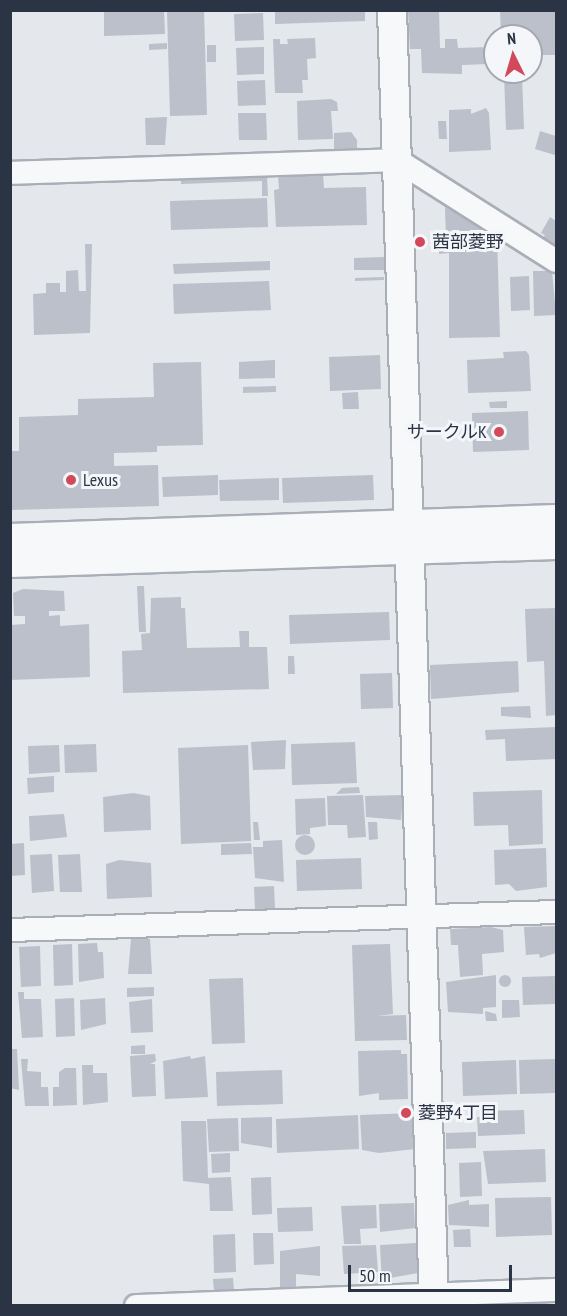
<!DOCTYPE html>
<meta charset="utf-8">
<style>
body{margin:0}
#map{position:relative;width:567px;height:1316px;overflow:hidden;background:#e4e7ec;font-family:"PT Sans Narrow","Noto Sans JP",sans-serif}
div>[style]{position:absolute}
.building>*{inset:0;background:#bbc0ca}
.round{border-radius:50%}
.roads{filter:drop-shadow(2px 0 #a9aeb7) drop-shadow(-2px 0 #a9aeb7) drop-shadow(0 2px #a9aeb7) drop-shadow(0 -2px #a9aeb7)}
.minor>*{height:22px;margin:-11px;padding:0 11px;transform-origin:11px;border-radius:11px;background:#f7f8fa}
.tertiary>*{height:28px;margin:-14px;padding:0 14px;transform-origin:14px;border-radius:14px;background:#f7f8fa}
.dots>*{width:16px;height:16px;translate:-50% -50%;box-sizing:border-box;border:3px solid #f4f6f9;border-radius:50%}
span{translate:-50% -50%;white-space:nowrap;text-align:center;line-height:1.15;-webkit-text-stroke:6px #f4f6f9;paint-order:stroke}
.poi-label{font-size:18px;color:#2b3445}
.left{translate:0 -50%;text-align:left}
.right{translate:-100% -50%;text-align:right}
.frame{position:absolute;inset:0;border:12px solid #2b3445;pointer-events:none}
.north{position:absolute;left:483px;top:24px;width:60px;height:60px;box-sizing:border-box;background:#f4f6f9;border:2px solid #a4a8b1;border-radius:50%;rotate:355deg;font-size:16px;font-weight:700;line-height:24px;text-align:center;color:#2b3445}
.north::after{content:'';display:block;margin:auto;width:21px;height:27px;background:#d1495b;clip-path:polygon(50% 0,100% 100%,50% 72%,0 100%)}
.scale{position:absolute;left:348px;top:1265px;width:164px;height:27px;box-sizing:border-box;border:3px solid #2b3445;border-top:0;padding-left:8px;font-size:18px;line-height:21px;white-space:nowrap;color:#2b3445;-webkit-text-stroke:4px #f4f6f9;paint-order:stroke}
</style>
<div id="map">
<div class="building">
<div style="clip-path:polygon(104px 10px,164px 10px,165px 34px,104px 36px)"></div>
<div style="clip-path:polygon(167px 10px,204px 10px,207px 115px,170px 116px)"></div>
<div style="clip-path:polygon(275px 10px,365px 10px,365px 21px,275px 24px)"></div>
<div style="clip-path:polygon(408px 10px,439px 10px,440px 48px,445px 48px,445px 39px,457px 39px,458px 48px,490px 47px,490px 64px,462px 65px,462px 74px,422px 73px,421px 49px,410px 49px)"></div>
<div style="clip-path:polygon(500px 10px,556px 10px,556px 55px,531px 55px,531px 36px,501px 36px)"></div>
<div style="clip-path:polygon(263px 13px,264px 40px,235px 41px,234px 14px)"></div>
<div style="clip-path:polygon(315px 38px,316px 58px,307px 59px,308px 80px,302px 80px,303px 93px,275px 93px,273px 39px,280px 39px,280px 44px,288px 44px,287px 39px)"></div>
<div style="clip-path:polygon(167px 43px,167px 49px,149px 50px,149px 44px)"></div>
<div style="clip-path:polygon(207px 45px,216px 45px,216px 62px,207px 62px)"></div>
<div style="clip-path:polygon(264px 47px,264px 74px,237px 75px,236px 48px)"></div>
<div style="clip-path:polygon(504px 74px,522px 76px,524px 129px,506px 130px)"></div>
<div style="clip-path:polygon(265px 80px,266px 105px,238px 106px,237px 81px)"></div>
<div style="clip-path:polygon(331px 99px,337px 102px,338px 111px,331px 111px,333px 139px,298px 140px,297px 101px)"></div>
<div style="clip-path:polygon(486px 108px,489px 113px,491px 150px,449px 152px,449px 110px,471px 109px,471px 114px)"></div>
<div style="clip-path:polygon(238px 113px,266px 113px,267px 140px,239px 140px)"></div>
<div style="clip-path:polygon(167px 117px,165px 145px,146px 145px,145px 118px)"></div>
<div style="clip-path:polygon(438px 121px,446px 121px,447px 139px,439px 139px)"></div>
<div style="clip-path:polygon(540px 131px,556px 136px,555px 155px,535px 149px)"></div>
<div style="clip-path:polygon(351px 132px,357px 140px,357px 149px,334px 150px,334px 133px)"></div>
<div style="clip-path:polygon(323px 173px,324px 188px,366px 187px,367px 225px,276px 227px,274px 190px,279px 189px,278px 175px)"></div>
<div style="clip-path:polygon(267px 175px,268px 196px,262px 196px,262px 181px,181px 184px,181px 178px)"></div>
<div style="clip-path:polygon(267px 198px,268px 227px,171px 230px,170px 201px)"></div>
<div style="clip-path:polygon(445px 207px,497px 236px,500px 337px,449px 338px,449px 253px,439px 254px,439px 239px,446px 239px)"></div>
<div style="clip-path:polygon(550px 217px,556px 221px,556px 250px,541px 242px,545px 235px,541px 233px)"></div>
<div style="clip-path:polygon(85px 244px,92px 244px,90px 333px,34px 335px,33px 294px,46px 293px,46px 283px,60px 283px,60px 292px,66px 292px,66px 271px,78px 270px,79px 291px,86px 291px)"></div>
<div style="clip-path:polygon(384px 257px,384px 270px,354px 270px,354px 258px)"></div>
<div style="clip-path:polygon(270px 261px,270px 270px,174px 274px,173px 264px)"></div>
<div style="clip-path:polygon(533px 271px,552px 271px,556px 315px,534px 316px)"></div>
<div style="clip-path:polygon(529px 276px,530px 310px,511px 311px,510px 277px)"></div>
<div style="clip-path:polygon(384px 277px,384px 280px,355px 281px,355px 278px)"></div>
<div style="clip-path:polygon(269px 281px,271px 310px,174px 314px,173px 284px)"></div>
<div style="clip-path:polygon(526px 351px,529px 355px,531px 391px,468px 393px,467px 360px,504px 358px,503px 352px)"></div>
<div style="clip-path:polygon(380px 355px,381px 389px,330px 391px,329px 357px)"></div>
<div style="clip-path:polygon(275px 360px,275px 378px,239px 379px,239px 362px)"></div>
<div style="clip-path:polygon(201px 362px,203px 445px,157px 446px,157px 452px,114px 453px,114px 466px,158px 465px,159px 506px,10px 510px,10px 451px,19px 451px,19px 417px,78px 415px,78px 399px,154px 397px,153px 363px)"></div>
<div style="clip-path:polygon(276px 386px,276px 392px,243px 393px,243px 387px)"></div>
<div style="clip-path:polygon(358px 392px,359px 409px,343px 409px,342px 393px)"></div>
<div style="clip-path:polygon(507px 401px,507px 408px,490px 408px,489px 402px)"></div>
<div style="clip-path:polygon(528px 411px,529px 450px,473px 452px,472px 413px)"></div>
<div style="clip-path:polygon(218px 475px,218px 495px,163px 497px,162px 477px)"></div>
<div style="clip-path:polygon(373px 475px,374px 500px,283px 503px,282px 478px)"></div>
<div style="clip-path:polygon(279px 478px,279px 500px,220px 501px,219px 480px)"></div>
<div style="clip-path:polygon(137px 586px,144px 586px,146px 632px,139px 632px)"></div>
<div style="clip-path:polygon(23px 589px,64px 591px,65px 611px,49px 611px,49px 616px,60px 615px,60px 626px,89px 624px,90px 677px,10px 680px,10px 625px,25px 624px,25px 616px,14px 616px,13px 593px)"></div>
<div style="clip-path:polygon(181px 597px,181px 608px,185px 608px,187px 648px,240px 647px,239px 631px,249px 631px,249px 647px,267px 647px,269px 689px,123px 693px,122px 651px,142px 650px,141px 634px,150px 633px,151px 598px)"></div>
<div style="clip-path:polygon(556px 608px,556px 715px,546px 716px,544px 661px,527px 662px,525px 609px)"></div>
<div style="clip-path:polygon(389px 612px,390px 640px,290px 644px,289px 615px)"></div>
<div style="clip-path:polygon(288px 656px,294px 656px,295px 674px,288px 674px)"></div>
<div style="clip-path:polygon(518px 661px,519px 692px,431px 699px,430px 665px)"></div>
<div style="clip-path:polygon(392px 673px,393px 708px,361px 709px,360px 674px)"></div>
<div style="clip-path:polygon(530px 706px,531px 718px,501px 716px,501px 707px)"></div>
<div style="clip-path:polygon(556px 727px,556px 759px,506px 761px,505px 739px,486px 740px,485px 730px)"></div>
<div style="clip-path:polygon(286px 740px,285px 769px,253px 770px,251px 742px)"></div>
<div style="clip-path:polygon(355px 742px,357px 783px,292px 785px,291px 744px)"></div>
<div style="clip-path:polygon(96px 744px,97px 772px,65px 773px,64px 745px)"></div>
<div style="clip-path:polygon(59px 745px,60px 772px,29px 774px,28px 746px)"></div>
<div style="clip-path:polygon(248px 745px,251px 841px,181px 844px,178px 748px)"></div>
<div style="clip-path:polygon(54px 776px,54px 792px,28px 794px,27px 778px)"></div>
<div style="clip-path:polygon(359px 787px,360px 793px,336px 794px,342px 788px)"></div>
<div style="clip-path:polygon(542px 790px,543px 844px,509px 846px,508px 825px,474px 826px,473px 792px)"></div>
<div style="clip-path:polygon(133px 793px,150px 796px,151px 830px,104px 832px,103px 797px)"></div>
<div style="clip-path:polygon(363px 795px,366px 837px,348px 838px,347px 825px,328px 825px,327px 796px)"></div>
<div style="clip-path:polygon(403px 795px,401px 820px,366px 817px,365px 796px)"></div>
<div style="clip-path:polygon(325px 798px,326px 826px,310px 828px,310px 834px,296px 835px,295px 799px)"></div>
<div style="clip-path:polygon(64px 814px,67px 837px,30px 841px,29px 816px)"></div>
<div style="clip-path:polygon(253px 822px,258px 822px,260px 840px,254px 840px)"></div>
<div style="clip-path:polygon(368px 822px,377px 822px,378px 839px,369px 840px)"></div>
<div class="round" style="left:295px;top:835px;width:20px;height:20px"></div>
<div style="clip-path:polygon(282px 840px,284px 882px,255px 878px,253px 847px,263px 847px,263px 841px)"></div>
<div style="clip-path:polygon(24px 843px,25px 875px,10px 876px,10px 844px)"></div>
<div style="clip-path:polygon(251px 843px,252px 854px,221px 855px,221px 844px)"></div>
<div style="clip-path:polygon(546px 848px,547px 887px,516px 891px,509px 884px,495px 885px,494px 850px)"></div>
<div style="clip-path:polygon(52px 854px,54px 891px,32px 893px,30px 855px)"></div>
<div style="clip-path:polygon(80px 854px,82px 892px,60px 892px,58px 855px)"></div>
<div style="clip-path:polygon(361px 858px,362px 889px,297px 891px,296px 860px)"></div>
<div style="clip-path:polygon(119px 860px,151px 863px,152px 897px,107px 899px,106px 864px)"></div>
<div style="clip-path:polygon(274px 886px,275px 909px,255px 909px,254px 887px)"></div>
<div style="clip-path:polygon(556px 926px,556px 953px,540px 958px,539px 954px,526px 955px,524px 927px)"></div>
<div style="clip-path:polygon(491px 927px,503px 930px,504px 952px,482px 954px,483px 975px,460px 977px,458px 945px,451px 945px,450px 929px)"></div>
<div style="clip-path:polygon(131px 939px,150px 939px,152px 974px,128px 974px)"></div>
<div style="clip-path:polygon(97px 943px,98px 952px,103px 952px,104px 978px,79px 982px,78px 944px)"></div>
<div style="clip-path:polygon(72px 944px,73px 985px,54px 986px,53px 945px)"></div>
<div style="clip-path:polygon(390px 944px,393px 1014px,377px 1016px,406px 1015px,407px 1040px,355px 1041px,352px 945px)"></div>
<div style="clip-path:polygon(40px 946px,41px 986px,21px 987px,19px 947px)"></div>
<div style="clip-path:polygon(496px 975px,496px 1007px,483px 1008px,483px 1014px,448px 1012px,446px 982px)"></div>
<div class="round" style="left:499px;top:975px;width:12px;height:12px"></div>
<div style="clip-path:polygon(556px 976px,556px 1004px,523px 1005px,522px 977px)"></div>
<div style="clip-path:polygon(243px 978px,245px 1043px,212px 1044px,209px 979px)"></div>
<div style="clip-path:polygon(154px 987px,154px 996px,127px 997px,127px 988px)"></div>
<div style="clip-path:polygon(18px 992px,24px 992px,24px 999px,41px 999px,43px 1037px,22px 1038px)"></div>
<div style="clip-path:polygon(74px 998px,75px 1036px,56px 1037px,55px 999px)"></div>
<div style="clip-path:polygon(105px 998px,106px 1024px,81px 1030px,80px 1000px)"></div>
<div style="clip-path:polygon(152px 999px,153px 1032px,131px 1033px,129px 1002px)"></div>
<div style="clip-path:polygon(502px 1000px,519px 1000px,520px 1017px,502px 1018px)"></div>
<div style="clip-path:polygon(485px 1011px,496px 1014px,497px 1021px,486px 1021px)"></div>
<div style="clip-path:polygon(145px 1045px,145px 1054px,131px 1054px,131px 1046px)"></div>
<div style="clip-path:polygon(10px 1049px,17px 1049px,19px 1090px,10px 1088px)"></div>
<div style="clip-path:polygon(401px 1050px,401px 1054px,407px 1054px,408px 1099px,379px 1100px,379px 1093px,359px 1096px,358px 1051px)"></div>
<div style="clip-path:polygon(155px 1054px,156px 1061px,150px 1064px,155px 1064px,156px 1096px,132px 1097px,130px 1056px)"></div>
<div style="clip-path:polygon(190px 1056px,191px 1059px,205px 1056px,208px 1097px,165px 1099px,163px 1061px)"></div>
<div style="clip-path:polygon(21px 1059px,28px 1059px,27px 1071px,41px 1072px,41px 1087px,48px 1087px,49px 1106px,25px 1106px)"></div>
<div style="clip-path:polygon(556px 1059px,556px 1093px,520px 1094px,519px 1060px)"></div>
<div style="clip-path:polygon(516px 1060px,517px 1094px,463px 1096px,462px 1062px)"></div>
<div style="clip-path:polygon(82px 1065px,93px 1065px,93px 1073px,107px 1073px,108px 1102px,83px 1105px)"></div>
<div style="clip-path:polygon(65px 1068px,76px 1068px,77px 1105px,53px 1106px,53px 1087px,59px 1087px,59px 1072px)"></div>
<div style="clip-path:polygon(282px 1070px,283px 1104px,217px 1106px,216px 1072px)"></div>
<div style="clip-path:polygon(524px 1110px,525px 1134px,478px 1136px,477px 1117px,486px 1117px,485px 1111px)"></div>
<div style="clip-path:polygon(414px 1113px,415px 1149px,379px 1153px,362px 1150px,360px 1115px)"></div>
<div style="clip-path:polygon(358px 1115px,359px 1149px,277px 1153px,276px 1119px)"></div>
<div style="clip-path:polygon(272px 1117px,272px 1148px,241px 1143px,241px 1118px)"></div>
<div style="clip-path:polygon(238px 1118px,239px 1151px,209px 1152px,207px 1119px)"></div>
<div style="clip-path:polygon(181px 1121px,206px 1121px,208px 1178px,231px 1177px,233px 1211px,210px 1211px,209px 1184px,183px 1181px)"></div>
<div style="clip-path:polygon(476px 1132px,476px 1148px,446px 1149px,446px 1133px)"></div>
<div style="clip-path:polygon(545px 1149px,546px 1182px,488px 1184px,483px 1151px)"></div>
<div style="clip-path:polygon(230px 1153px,230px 1172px,212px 1173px,211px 1154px)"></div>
<div style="clip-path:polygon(481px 1162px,482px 1196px,460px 1197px,459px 1163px)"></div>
<div style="clip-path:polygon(271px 1177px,272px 1214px,252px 1215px,251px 1178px)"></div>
<div style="clip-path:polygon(551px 1197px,552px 1235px,496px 1237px,495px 1198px)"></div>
<div style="clip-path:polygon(469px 1200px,469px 1205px,489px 1204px,489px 1227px,449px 1225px,448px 1205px)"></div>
<div style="clip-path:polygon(414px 1203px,415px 1228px,380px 1232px,379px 1204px)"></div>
<div style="clip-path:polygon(376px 1205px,377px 1228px,360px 1229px,361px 1244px,344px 1244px,341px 1206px)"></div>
<div style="clip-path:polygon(312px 1207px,313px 1231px,278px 1232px,277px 1208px)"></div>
<div style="clip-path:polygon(470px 1229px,471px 1247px,454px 1247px,453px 1230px)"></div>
<div style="clip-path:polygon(253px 1233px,273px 1233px,274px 1264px,254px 1265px)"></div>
<div style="clip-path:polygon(235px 1234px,236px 1272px,214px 1273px,213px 1235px)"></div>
<div style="clip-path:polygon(416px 1243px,418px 1273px,390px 1278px,391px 1285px,382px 1285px,380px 1245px)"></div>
<div style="clip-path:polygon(376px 1245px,378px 1272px,344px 1274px,342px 1246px)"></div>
<div style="clip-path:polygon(320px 1246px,320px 1276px,296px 1274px,296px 1288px,280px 1289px,280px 1251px)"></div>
<div style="clip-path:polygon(233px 1278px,234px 1291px,214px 1291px,213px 1279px)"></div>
</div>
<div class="roads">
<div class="minor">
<div style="left:10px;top:173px;width:387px;rotate:-1.9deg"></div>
<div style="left:397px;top:160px;width:188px;rotate:32.4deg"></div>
<div style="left:10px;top:930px;width:546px;rotate:-1.89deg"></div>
<div style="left:136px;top:1306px;width:420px;rotate:-2.2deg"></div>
</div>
<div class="tertiary">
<div style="left:392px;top:10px;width:1297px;rotate:88.14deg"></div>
<div style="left:10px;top:538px;width:546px;rotate:-1.99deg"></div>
<div style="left:10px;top:563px;width:546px;rotate:-1.89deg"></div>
</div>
</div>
<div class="dots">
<div style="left:420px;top:242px;background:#d1495b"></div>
<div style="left:499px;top:432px;background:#d1495b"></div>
<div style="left:71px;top:480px;background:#d1495b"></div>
<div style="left:406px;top:1113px;background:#d1495b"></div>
</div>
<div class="poi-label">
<span class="left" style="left:432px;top:242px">茜部菱野</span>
<span class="right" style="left:487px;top:432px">サークルK</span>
<span class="left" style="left:83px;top:480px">Lexus</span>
<span class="left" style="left:418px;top:1113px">菱野4丁目</span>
</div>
<div class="frame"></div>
<div class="north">N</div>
<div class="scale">50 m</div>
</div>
